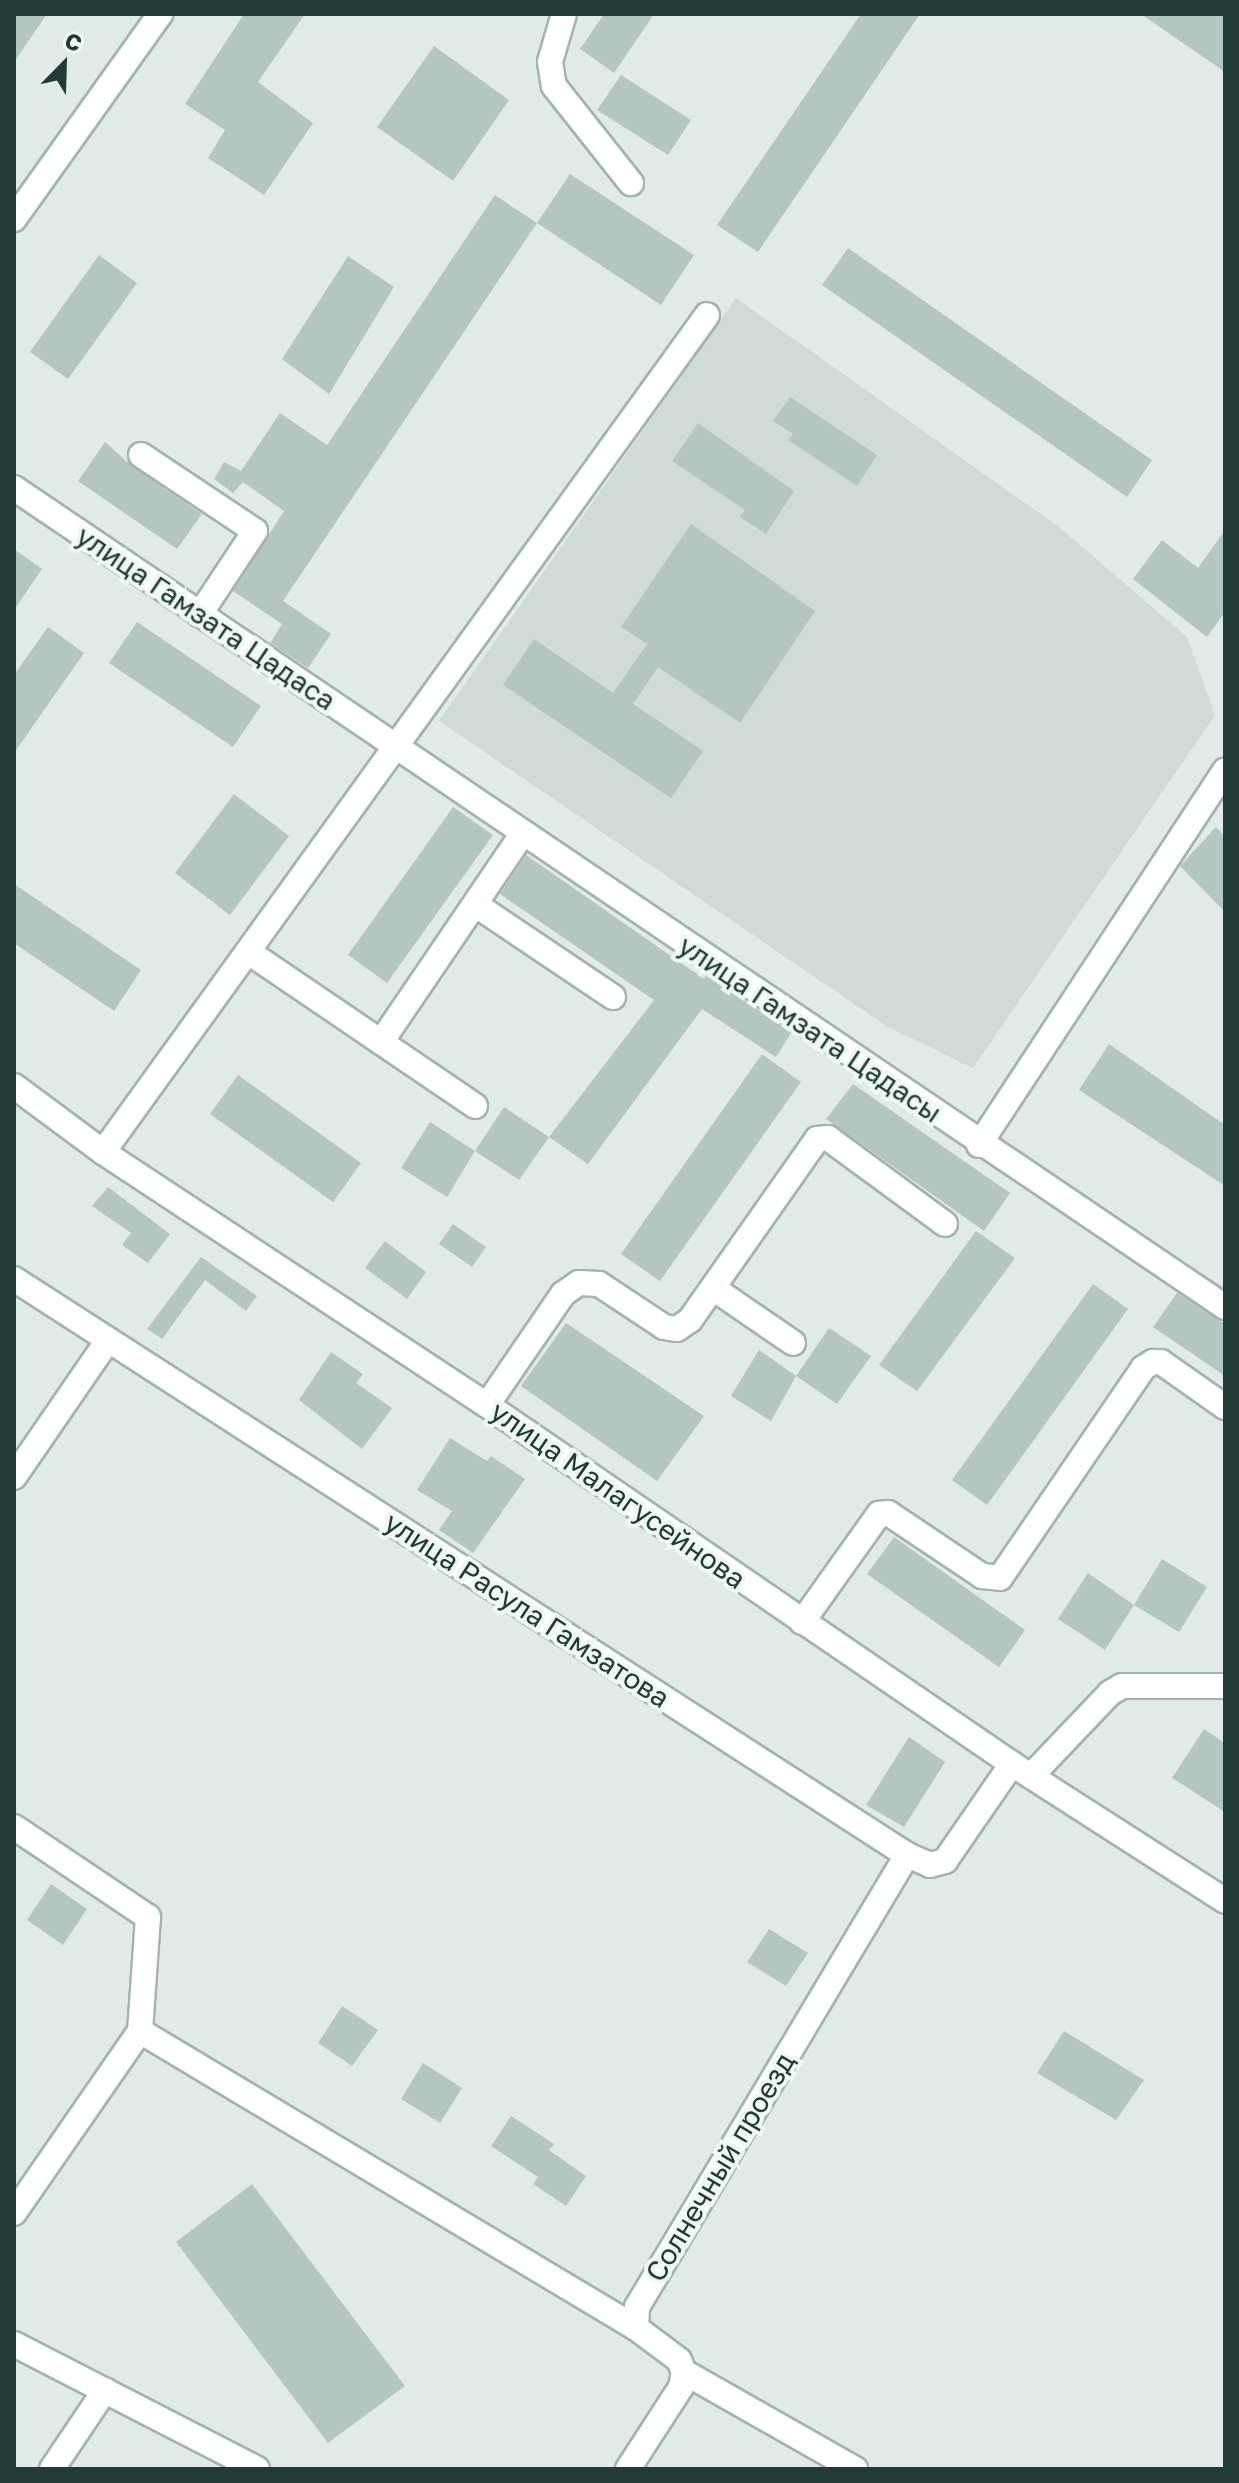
<!DOCTYPE html>
<meta charset="utf-8">
<style>
body{margin:0}
#map{position:relative;width:1239px;height:2483px;overflow:hidden;background:#e0ebe7;font-family:"Golos Text",sans-serif}
div>[style]{position:absolute}
.built>*{inset:0;background:#cedbd6}
.building>*{inset:0;background:#b5c6c0}
.roads{filter:drop-shadow(2px 0 #a3b3ae) drop-shadow(-2px 0 #a3b3ae) drop-shadow(0 2px #a3b3ae) drop-shadow(0 -2px #a3b3ae)}
.minor>*{height:24px;margin:-12px;padding:0 12px;transform-origin:12px;border-radius:12px;background:#fff}
span{translate:-50% -50%;white-space:nowrap;text-align:center;line-height:1.15;-webkit-text-stroke:8px #f0f8f4;paint-order:stroke}
.street-label{font-size:28px;color:#213b36}
.frame{position:absolute;inset:0;border:16px solid #213b36;pointer-events:none}
.north{position:absolute;left:24px;top:24px;width:80px;height:80px;-webkit-text-stroke:6px #f0f8f4;paint-order:stroke;rotate:23deg;font-size:22px;font-weight:700;line-height:32px;text-align:center;color:#213b36}
.north::after{content:'';display:block;margin:auto;width:28px;height:36px;background:#213b36;clip-path:polygon(50% 0,100% 100%,50% 72%,0 100%)}
</style>
<div id="map">
<div class="built">
<div style="clip-path:polygon(736px 298px,1059px 527px,1187px 637px,1215px 715px,973px 1068px,888px 1027px,439px 721px)"></div>
</div>
<div class="building">
<div style="clip-path:polygon(14px 14px,47px 14px,14px 62px)"></div>
<div style="clip-path:polygon(244px 14px,305px 14px,258px 82px,313px 123px,264px 195px,208px 158px,225px 130px,185px 104px)"></div>
<div style="clip-path:polygon(604px 14px,654px 14px,614px 73px,580px 49px)"></div>
<div style="clip-path:polygon(861px 14px,920px 14px,758px 252px,717px 225px)"></div>
<div style="clip-path:polygon(1141px 14px,1225px 14px,1225px 72px)"></div>
<div style="clip-path:polygon(434px 46px,509px 100px,453px 181px,377px 127px)"></div>
<div style="clip-path:polygon(621px 75px,691px 120px,668px 155px,597px 110px)"></div>
<div style="clip-path:polygon(570px 174px,694px 255px,661px 305px,537px 223px)"></div>
<div style="clip-path:polygon(495px 195px,537px 223px,283px 601px,331px 634px,308px 668px,270px 643px,282px 624px,233px 591px,284px 511px,243px 482px,233px 493px,214px 479px,224px 462px,241px 471px,280px 413px,327px 445px)"></div>
<div style="clip-path:polygon(848px 248px,1152px 460px,1127px 497px,822px 285px)"></div>
<div style="clip-path:polygon(99px 255px,137px 283px,68px 379px,30px 352px)"></div>
<div style="clip-path:polygon(348px 256px,394px 287px,329px 394px,282px 359px)"></div>
<div style="clip-path:polygon(790px 397px,877px 455px,857px 486px,788px 440px,793px 434px,773px 421px)"></div>
<div style="clip-path:polygon(698px 423px,794px 491px,766px 534px,740px 517px,745px 510px,672px 461px)"></div>
<div style="clip-path:polygon(105px 442px,133px 467px,202px 514px,177px 549px,78px 481px)"></div>
<div style="clip-path:polygon(691px 524px,815px 611px,740px 723px,658px 667px,633px 704px,703px 751px,671px 798px,503px 685px,534px 639px,613px 693px,647px 644px,621px 627px)"></div>
<div style="clip-path:polygon(1225px 530px,1225px 612px,1207px 637px,1133px 579px,1162px 540px,1198px 568px)"></div>
<div style="clip-path:polygon(14px 549px,42px 569px,14px 610px)"></div>
<div style="clip-path:polygon(137px 622px,261px 706px,233px 747px,109px 663px)"></div>
<div style="clip-path:polygon(48px 627px,84px 653px,14px 753px,14px 675px)"></div>
<div style="clip-path:polygon(234px 794px,289px 836px,230px 915px,175px 873px)"></div>
<div style="clip-path:polygon(453px 807px,493px 835px,387px 983px,348px 955px)"></div>
<div style="clip-path:polygon(1216px 827px,1225px 837px,1225px 912px,1180px 866px)"></div>
<div style="clip-path:polygon(526px 855px,704px 979px,706px 975px,792px 1032px,776px 1057px,702px 1009px,588px 1164px,549px 1137px,654px 1000px,500px 894px)"></div>
<div style="clip-path:polygon(14px 884px,141px 970px,114px 1011px,14px 943px)"></div>
<div style="clip-path:polygon(1109px 1044px,1225px 1125px,1225px 1186px,1079px 1090px)"></div>
<div style="clip-path:polygon(762px 1054px,801px 1082px,660px 1281px,621px 1254px)"></div>
<div style="clip-path:polygon(238px 1075px,361px 1163px,333px 1202px,210px 1114px)"></div>
<div style="clip-path:polygon(853px 1084px,1010px 1193px,984px 1231px,826px 1119px)"></div>
<div style="clip-path:polygon(504px 1107px,549px 1137px,519px 1180px,475px 1151px)"></div>
<div style="clip-path:polygon(430px 1122px,475px 1151px,447px 1197px,401px 1168px)"></div>
<div style="clip-path:polygon(108px 1187px,170px 1234px,148px 1263px,122px 1245px,131px 1233px,92px 1206px)"></div>
<div style="clip-path:polygon(453px 1224px,486px 1247px,472px 1267px,439px 1244px)"></div>
<div style="clip-path:polygon(976px 1231px,1015px 1258px,917px 1391px,879px 1365px)"></div>
<div style="clip-path:polygon(385px 1241px,426px 1272px,407px 1299px,365px 1268px)"></div>
<div style="clip-path:polygon(201px 1257px,257px 1296px,246px 1311px,205px 1280px,162px 1339px,147px 1329px)"></div>
<div style="clip-path:polygon(1093px 1284px,1128px 1309px,987px 1505px,952px 1480px)"></div>
<div style="clip-path:polygon(1177px 1293px,1225px 1324px,1225px 1376px,1153px 1327px)"></div>
<div style="clip-path:polygon(566px 1323px,704px 1416px,657px 1481px,521px 1386px)"></div>
<div style="clip-path:polygon(829px 1328px,871px 1356px,837px 1404px,796px 1376px)"></div>
<div style="clip-path:polygon(759px 1350px,796px 1376px,771px 1421px,731px 1396px)"></div>
<div style="clip-path:polygon(331px 1352px,363px 1374px,356px 1383px,392px 1408px,362px 1449px,299px 1400px)"></div>
<div style="clip-path:polygon(450px 1438px,487px 1461px,491px 1456px,525px 1479px,473px 1553px,439px 1530px,452px 1511px,417px 1490px)"></div>
<div style="clip-path:polygon(894px 1537px,1025px 1630px,999px 1667px,867px 1574px)"></div>
<div style="clip-path:polygon(1162px 1559px,1207px 1587px,1179px 1632px,1134px 1605px)"></div>
<div style="clip-path:polygon(1088px 1573px,1134px 1605px,1105px 1650px,1058px 1619px)"></div>
<div style="clip-path:polygon(1204px 1729px,1225px 1743px,1225px 1812px,1172px 1778px)"></div>
<div style="clip-path:polygon(909px 1737px,945px 1762px,904px 1827px,866px 1805px)"></div>
<div style="clip-path:polygon(51px 1884px,87px 1909px,63px 1945px,27px 1920px)"></div>
<div style="clip-path:polygon(769px 1929px,808px 1953px,786px 1986px,747px 1962px)"></div>
<div style="clip-path:polygon(342px 2006px,378px 2030px,352px 2066px,318px 2043px)"></div>
<div style="clip-path:polygon(1064px 2031px,1144px 2080px,1116px 2120px,1037px 2073px)"></div>
<div style="clip-path:polygon(423px 2063px,462px 2088px,440px 2123px,401px 2099px)"></div>
<div style="clip-path:polygon(511px 2116px,554px 2144px,549px 2150px,586px 2176px,566px 2206px,533px 2184px,538px 2177px,491px 2146px)"></div>
<div style="clip-path:polygon(252px 2184px,405px 2386px,328px 2443px,176px 2242px)"></div>
</div>
<div class="roads">
<div class="minor">
<div style="left:564px;top:14px;width:50px;rotate:106.3deg"></div>
<div style="left:550px;top:62px;width:24px;rotate:81deg"></div>
<div style="left:554px;top:86px;width:124px;rotate:51.6deg"></div>
<div style="left:14px;top:219px;width:252px;rotate:-54.5deg"></div>
<div style="left:141px;top:455px;width:137px;rotate:33.7deg"></div>
<div style="left:255px;top:531px;width:100px;rotate:123.5deg"></div>
<div style="left:14px;top:488px;width:1462px;rotate:34.07deg"></div>
<div style="left:476px;top:905px;width:165px;rotate:33.9deg"></div>
<div style="left:250px;top:953px;width:272px;rotate:34.2deg"></div>
<div style="left:381px;top:1042px;width:253px;rotate:-55.8deg"></div>
<div style="left:14px;top:1086px;width:111px;rotate:36.6deg"></div>
<div style="left:103px;top:1152px;width:460px;rotate:33.4deg"></div>
<div style="left:487px;top:1405px;width:636px;rotate:34.36deg"></div>
<div style="left:1012px;top:1764px;width:253px;rotate:32.7deg"></div>
<div style="left:979px;top:1145px;width:448px;rotate:-56.7deg"></div>
<div style="left:103px;top:1152px;width:1032px;rotate:-54.18deg"></div>
<div style="left:14px;top:1279px;width:1063px;rotate:32.82deg"></div>
<div style="left:907px;top:1855px;width:25px;rotate:23deg"></div>
<div style="left:930px;top:1865px;width:16px;rotate:-15deg"></div>
<div style="left:945px;top:1861px;width:118px;rotate:-55.4deg"></div>
<div style="left:713px;top:1288px;width:97px;rotate:34.5deg"></div>
<div style="left:487px;top:1405px;width:135px;rotate:-55.6deg"></div>
<div style="left:563px;top:1294px;width:19px;rotate:-35deg"></div>
<div style="left:579px;top:1283px;width:20px;rotate:3deg"></div>
<div style="left:599px;top:1284px;width:78px;rotate:33.5deg"></div>
<div style="left:664px;top:1327px;width:13px;rotate:9deg"></div>
<div style="left:677px;top:1329px;width:16px;rotate:-35deg"></div>
<div style="left:690px;top:1320px;width:221px;rotate:-54.9deg"></div>
<div style="left:817px;top:1139px;width:11px;rotate:-5deg"></div>
<div style="left:828px;top:1138px;width:145px;rotate:36.3deg"></div>
<div style="left:14px;top:1477px;width:166px;rotate:-55.5deg"></div>
<div style="left:802px;top:1622px;width:133px;rotate:-54.5deg"></div>
<div style="left:879px;top:1514px;width:9px;rotate:-6deg"></div>
<div style="left:888px;top:1513px;width:113px;rotate:33.8deg"></div>
<div style="left:982px;top:1576px;width:18px;rotate:6deg"></div>
<div style="left:1000px;top:1578px;width:254px;rotate:-55.7deg"></div>
<div style="left:1143px;top:1368px;width:12px;rotate:-31deg"></div>
<div style="left:1153px;top:1362px;width:8px"></div>
<div style="left:1161px;top:1362px;width:78px;rotate:35.1deg"></div>
<div style="left:1031px;top:1776px;width:115px;rotate:-46.4deg"></div>
<div style="left:1110px;top:1693px;width:14px;rotate:-30deg"></div>
<div style="left:1122px;top:1686px;width:103px"></div>
<div style="left:14px;top:1827px;width:161px;rotate:33.9deg"></div>
<div style="left:148px;top:1917px;width:114px;rotate:94deg"></div>
<div style="left:140px;top:2031px;width:578px;rotate:30.91deg"></div>
<div style="left:14px;top:2213px;width:221px;rotate:-55.3deg"></div>
<div style="left:14px;top:2344px;width:273px;rotate:27.2deg"></div>
<div style="left:684px;top:2372px;width:197px;rotate:29.6deg"></div>
<div style="left:52px;top:2469px;width:95px;rotate:-56.1deg"></div>
<div style="left:628px;top:2469px;width:98px;rotate:-57.1deg"></div>
<div style="left:681px;top:2387px;width:15px;rotate:-79deg"></div>
<div style="left:684px;top:2372px;width:13px;rotate:-113deg"></div>
<div style="left:679px;top:2360px;width:54px;rotate:-143.3deg"></div>
<div style="left:636px;top:2328px;width:21px;rotate:-87deg"></div>
<div style="left:637px;top:2307px;width:527px;rotate:-59.15deg"></div>
</div>
</div>
<div class="street-label">
<span style="left:206px;top:618px;rotate:34deg">улица Гамзата Цадаса</span>
<span style="left:810px;top:1029px;rotate:34deg">улица Гамзата Цадасы</span>
<span style="left:618px;top:1495px;rotate:35deg">улица Малагусейнова</span>
<span style="left:527px;top:1610px;rotate:33deg">улица Расула Гамзатова</span>
<span style="left:720px;top:2167px;rotate:-59deg">Солнечный проезд</span>
</div>
<div class="frame"></div>
<div class="north">С</div>
</div>
